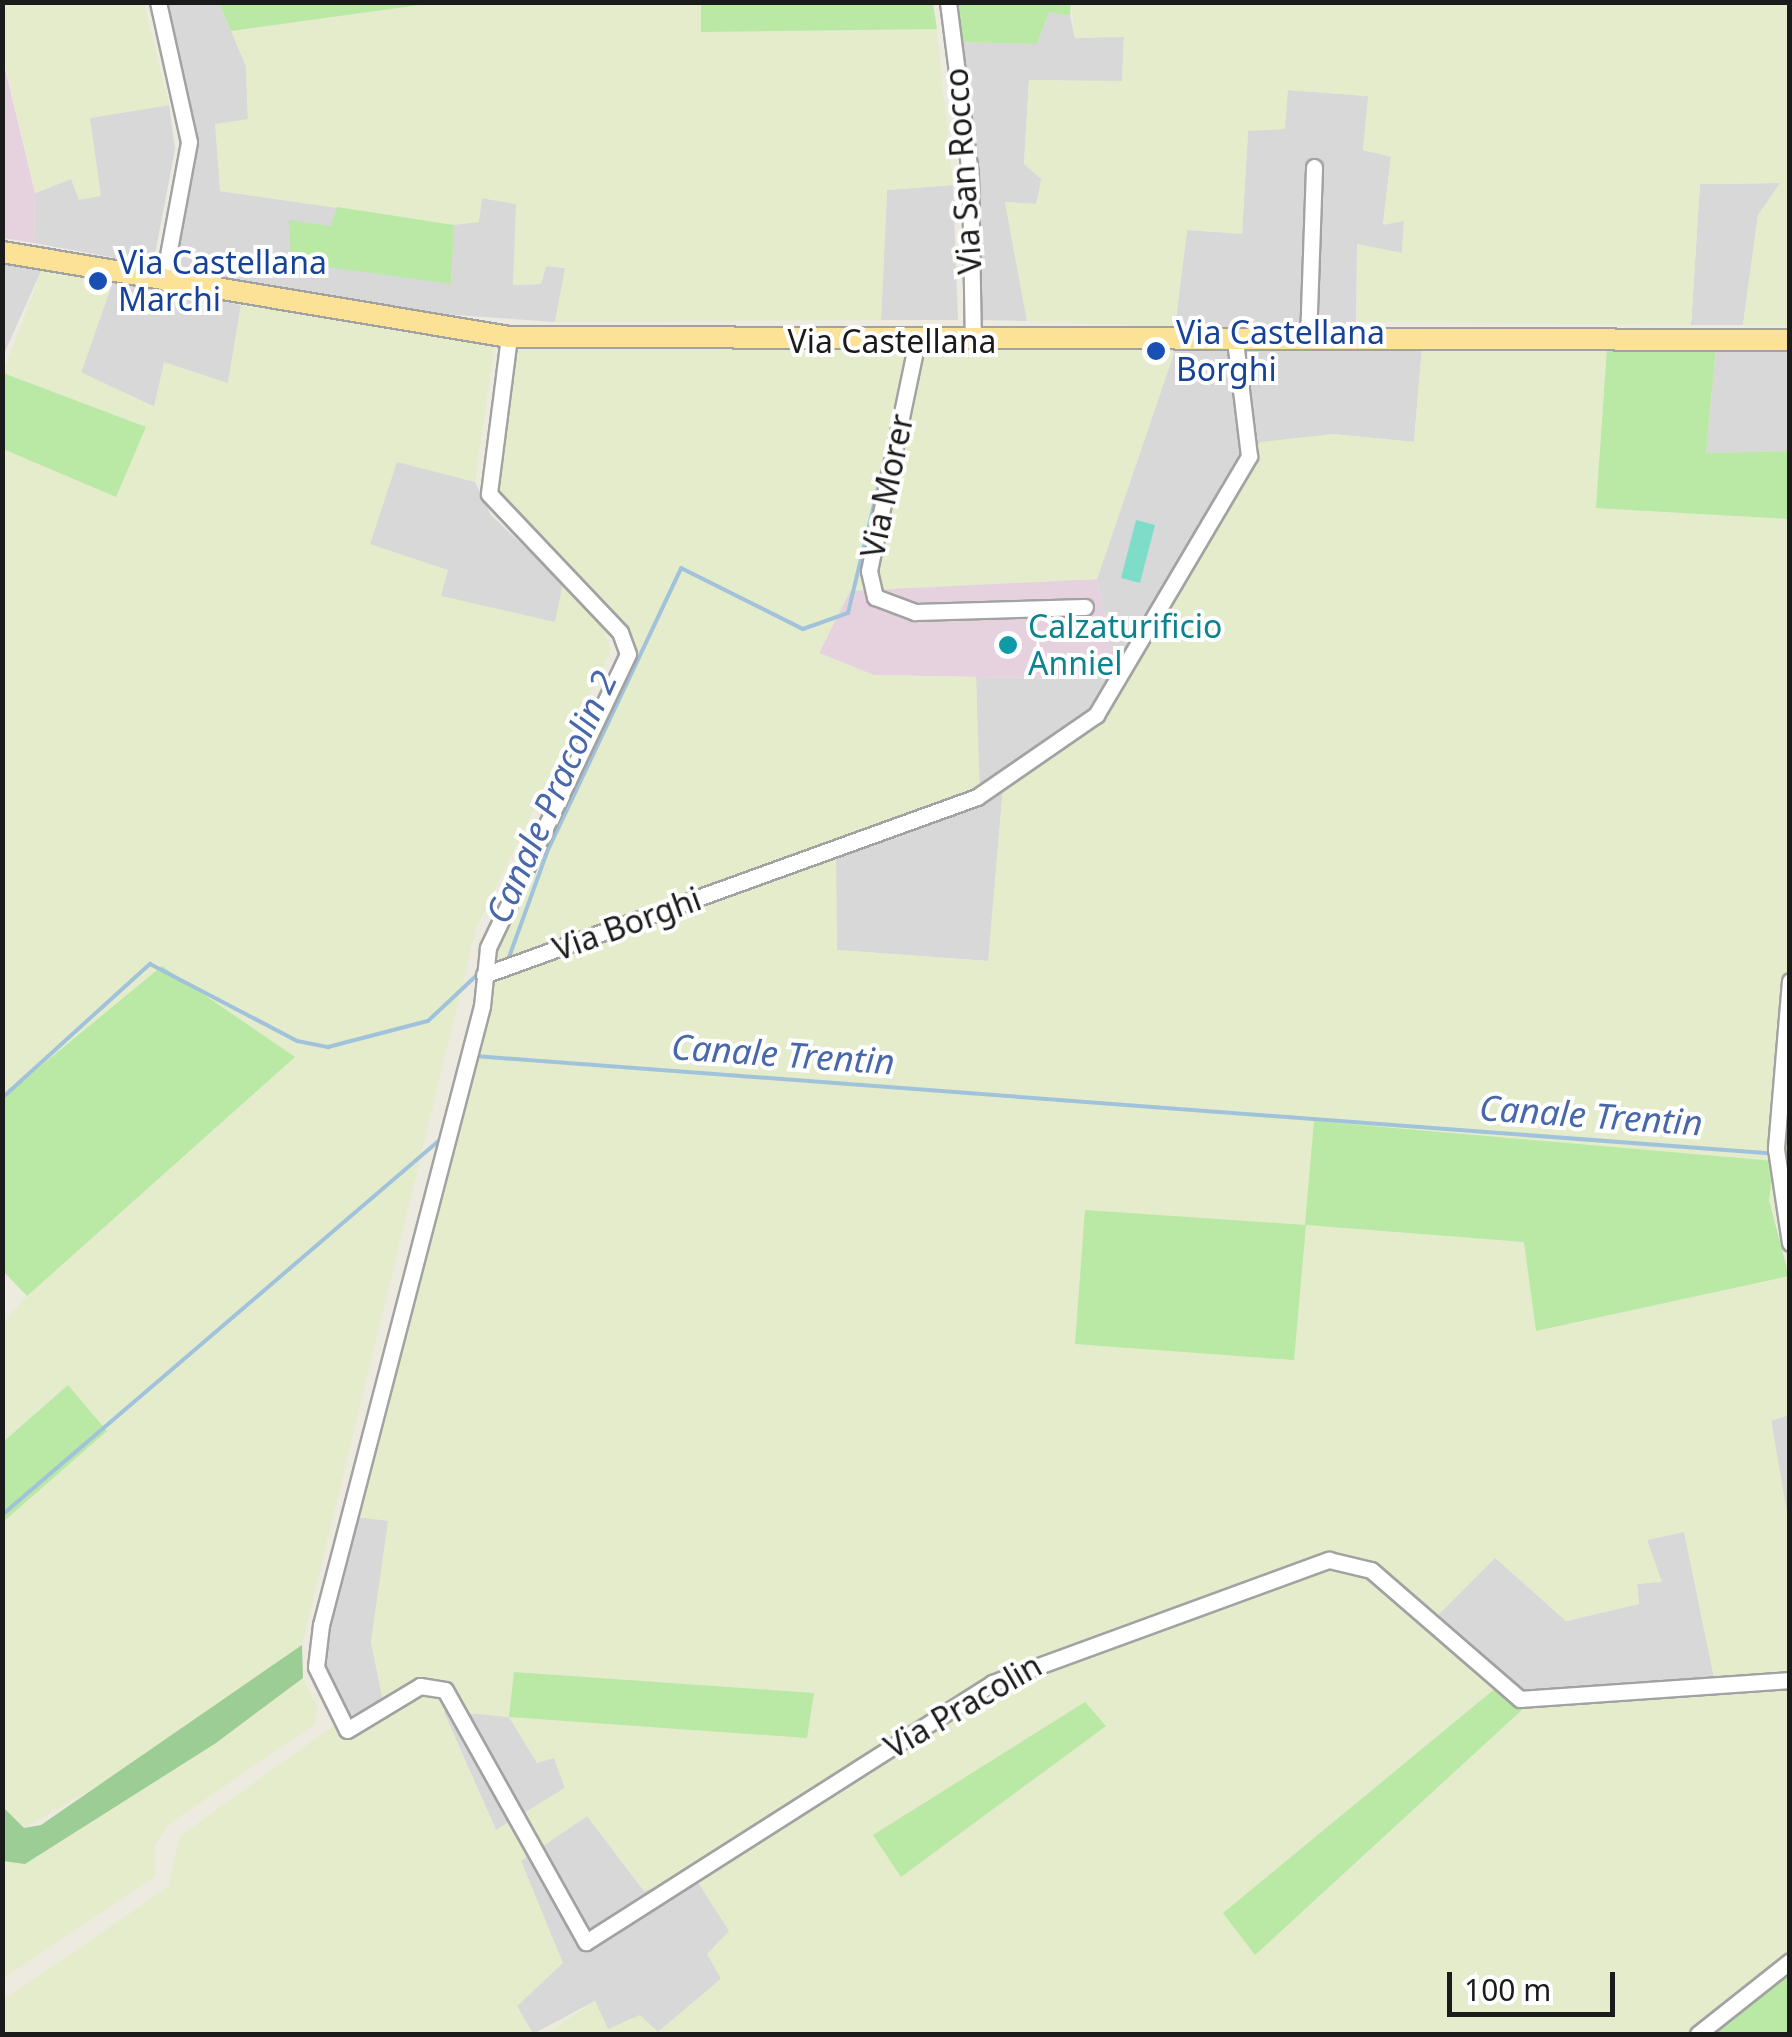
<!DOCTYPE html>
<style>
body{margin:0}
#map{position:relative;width:1792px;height:2037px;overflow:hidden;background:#edebe0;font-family:"Noto Sans",sans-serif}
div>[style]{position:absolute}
.residential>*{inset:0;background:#d9d8d8}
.industrial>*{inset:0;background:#e6d2df}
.farmland>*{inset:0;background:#e4eccb}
.grass>*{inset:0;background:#bae8a5}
.forest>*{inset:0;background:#9bcd95}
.pitch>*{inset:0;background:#7dddc9}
.stream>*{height:4px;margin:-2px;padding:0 2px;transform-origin:2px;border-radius:2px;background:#a0c3db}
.roads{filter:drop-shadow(2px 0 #a2a2a2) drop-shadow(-2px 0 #a2a2a2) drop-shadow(0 2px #a2a2a2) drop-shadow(0 -2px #a2a2a2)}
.minor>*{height:15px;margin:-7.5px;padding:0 7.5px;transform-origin:7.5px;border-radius:7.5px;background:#fff}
.major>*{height:20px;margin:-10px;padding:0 10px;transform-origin:10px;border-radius:10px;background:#fce297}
.dots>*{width:28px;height:28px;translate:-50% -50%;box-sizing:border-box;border:5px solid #fff;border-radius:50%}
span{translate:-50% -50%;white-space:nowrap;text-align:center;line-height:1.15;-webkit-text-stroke:8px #fff;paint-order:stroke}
.street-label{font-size:32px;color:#1b1b1b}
.transit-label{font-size:32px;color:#164399}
.left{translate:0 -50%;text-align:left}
.culture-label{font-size:32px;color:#0d838f}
.water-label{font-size:35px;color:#4868aa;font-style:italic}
.frame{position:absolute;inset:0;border:5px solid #1b1b1b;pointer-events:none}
.scale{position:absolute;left:1447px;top:1972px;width:168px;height:45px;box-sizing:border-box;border:5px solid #1b1b1b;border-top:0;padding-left:12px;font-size:30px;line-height:35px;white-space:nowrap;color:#1b1b1b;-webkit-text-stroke:8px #fff;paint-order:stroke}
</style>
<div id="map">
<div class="residential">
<div style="clip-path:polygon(165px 3px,219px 3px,246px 66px,248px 119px,219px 149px,220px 191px,337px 207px,332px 226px,451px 284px,454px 219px,481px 198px,517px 204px,513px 285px,541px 284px,546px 266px,566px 268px,555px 322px,412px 312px,173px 268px,195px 150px)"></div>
<div style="clip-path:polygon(1049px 12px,1070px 16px,1075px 38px,1124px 36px,1122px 82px,1029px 80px,1024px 164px,1042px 179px,1036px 204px,1005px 202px,1027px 321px,975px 320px,955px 42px,1037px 44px)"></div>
<div style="clip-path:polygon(1287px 90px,1369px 96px,1363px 150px,1391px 156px,1383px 224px,1404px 220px,1402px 253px,1357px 245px,1356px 331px,1175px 327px,1187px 230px,1242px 233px,1248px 131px)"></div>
<div style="clip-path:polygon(169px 105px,175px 149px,153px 265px,34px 243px,35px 193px,71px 179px,90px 118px)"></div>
<div style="clip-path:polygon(1781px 183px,1758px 215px,1743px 325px,1691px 325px,1700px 184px)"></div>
<div style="clip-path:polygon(953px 185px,958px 320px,881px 320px,887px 190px)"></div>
<div style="clip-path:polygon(3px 262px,42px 269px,3px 356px)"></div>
<div style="clip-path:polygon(113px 281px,241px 305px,228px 383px,155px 407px,81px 373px)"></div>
<div style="clip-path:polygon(1422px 347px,1414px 442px,1332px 434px,1094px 719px,1003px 787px,989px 961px,837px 950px,835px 843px,979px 793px,976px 677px,1093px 679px,1114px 658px,1097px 579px,1175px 350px)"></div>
<div style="clip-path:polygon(1716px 348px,1789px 349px,1789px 451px,1706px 453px)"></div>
<div style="clip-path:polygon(397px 461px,475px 482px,491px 515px,563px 583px,556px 623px,441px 596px,370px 544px)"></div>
<div style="clip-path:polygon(1789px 1415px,1790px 1529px,1789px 1529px,1771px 1420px)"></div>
<div style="clip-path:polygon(349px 1516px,389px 1520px,371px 1642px,383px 1701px,343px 1719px,318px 1654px)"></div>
<div style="clip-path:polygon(1684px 1531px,1716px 1687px,1509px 1698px,1430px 1623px,1495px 1557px,1566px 1621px,1639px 1604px,1637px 1584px,1661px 1581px,1647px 1540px)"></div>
<div style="clip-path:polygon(443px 1710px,509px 1717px,537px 1763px,554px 1757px,565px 1788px,496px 1830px)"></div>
<div style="clip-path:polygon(587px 1816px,644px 1891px,693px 1874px,730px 1931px,721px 1979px,658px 2032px,607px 2030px,595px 2001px,533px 2034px,517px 2006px,562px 1963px,521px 1861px)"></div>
</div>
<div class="industrial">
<div style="clip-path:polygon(2px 56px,35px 193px,34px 243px,3px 238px)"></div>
<div style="clip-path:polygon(1097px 579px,1114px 657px,1093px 679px,873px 675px,819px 653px,850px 590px)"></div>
</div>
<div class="farmland">
<div style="clip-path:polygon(434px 2px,701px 3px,701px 32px,937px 29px,953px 185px,887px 190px,881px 320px,555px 322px,565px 268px,546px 266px,541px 284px,513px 285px,516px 204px,482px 198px,479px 222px,454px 225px,220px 191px,215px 124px,248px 119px,246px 66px,231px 31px)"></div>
<div style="clip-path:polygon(2px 3px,144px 3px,169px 105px,90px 118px,101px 196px,79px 200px,71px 179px,35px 193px,3px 56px)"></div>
<div style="clip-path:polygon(1071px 3px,1789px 3px,1789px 326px,1743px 325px,1758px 215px,1780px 183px,1700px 184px,1691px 325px,1357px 322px,1357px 244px,1402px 253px,1404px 221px,1383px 225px,1391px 157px,1363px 150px,1368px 96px,1288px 90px,1285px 129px,1248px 131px,1242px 234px,1187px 230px,1175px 327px,1027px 321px,1005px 202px,1037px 204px,1041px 179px,1024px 164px,1029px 80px,1122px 81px,1124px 37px,1075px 38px)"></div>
<div style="clip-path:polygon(42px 269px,113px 281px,81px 372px,154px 407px,164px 362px,228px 383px,241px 305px,495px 345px,475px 482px,397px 462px,370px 544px,448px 570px,441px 596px,555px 622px,563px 583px,599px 619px,611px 650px,476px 929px,302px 1645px,164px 1748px,24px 1828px,3px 1807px,3px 1522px,106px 1431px,68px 1385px,3px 1442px,3px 1323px,27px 1296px,162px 966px,3px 1097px,3px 449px,116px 497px,146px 428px,3px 373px)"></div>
<div style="clip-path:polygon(evenodd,511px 346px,1175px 350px,1097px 579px,850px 591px,819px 653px,874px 675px,976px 677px,980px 793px,836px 843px,837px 950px,988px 961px,1003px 787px,1094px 719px,1260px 442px,1332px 434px,1414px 442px,1422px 347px,1607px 348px,1597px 507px,1789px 519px,1789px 1263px,1769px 1200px,1773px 1161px,1306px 1225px,1525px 1242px,1537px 1331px,1789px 1276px,1789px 1415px,1771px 1421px,1790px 1529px,1789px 1964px,1705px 2034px,546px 2034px,595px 2001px,608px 2029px,640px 2015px,658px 2032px,721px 1979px,707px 1954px,729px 1931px,693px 1875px,645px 1891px,587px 1816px,521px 1861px,563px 1963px,517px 2006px,533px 2034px,3px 2034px,3px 2000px,168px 1887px,180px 1836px,343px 1719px,383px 1701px,371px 1642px,388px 1521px,349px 1516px,490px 949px,628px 655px,612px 609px,496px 494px,511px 346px,1684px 1532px,1716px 1687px,1536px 1697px,1255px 1954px,1224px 1912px,1497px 1687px,1430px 1623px,1495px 1558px,1566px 1621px,1639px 1604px,1637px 1584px,1662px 1582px,1647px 1540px,1684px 1532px,511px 346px,515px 1672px,813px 1693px,510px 1717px,515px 1672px,511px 346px,1084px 1703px,1105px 1726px,901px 1877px,873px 1835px,1084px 1703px,511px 346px,443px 1711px,509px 1717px,537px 1763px,554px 1758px,565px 1788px,496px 1830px,443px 1711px)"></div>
<div style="clip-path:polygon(303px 1678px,318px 1708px,314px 1725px,169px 1824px,155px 1844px,155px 1876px,3px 1979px,2px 1861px,36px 1858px)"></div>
</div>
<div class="grass">
<div style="clip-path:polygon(219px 3px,434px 3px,231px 31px)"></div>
<div style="clip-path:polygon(701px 3px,933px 3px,937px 29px,701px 32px)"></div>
<div style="clip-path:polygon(950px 3px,1071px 3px,1070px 16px,1049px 12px,1037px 44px,955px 42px)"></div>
<div style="clip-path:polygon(337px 207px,454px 225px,451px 284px,291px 262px,289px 220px,331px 226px)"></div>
<div style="clip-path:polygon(1607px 348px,1716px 348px,1706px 453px,1789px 451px,1789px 519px,1596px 508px)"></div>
<div style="clip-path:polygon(3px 373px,146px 427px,116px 497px,3px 449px)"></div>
<div style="clip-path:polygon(162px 966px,295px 1057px,27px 1296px,3px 1271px,3px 1097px)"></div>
<div style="clip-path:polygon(1314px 1121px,1774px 1161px,1769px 1200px,1789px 1276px,1536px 1331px,1524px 1242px,1306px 1225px,1294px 1360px,1075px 1344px,1085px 1210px,1305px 1225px)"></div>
<div style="clip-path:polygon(68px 1385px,107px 1431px,3px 1522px,3px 1442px)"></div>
<div style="clip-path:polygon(514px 1672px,814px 1693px,807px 1738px,509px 1717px)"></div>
<div style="clip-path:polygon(1497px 1687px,1536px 1697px,1255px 1955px,1223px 1913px)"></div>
<div style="clip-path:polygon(1085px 1702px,1106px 1726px,901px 1877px,873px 1835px)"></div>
<div style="clip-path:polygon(1789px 1964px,1789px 2034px,1705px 2034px)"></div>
</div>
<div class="forest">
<div style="clip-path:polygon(302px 1645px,303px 1678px,216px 1743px,25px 1864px,3px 1861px,3px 1807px,24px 1828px,41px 1825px)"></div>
</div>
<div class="pitch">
<div style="clip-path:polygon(1136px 520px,1155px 525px,1140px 583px,1121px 578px)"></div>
</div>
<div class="stream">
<div style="left:508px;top:960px;width:115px;rotate:-70.1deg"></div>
<div style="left:547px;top:852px;width:314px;rotate:-64.7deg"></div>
<div style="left:681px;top:568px;width:136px;rotate:26.6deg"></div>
<div style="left:803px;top:629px;width:48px;rotate:-19.6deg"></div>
<div style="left:848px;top:613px;width:158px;rotate:-76.5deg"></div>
<div style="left:475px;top:1056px;width:1294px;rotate:4.3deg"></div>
<div style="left:2px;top:1098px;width:200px;rotate:-42.2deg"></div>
<div style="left:150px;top:964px;width:166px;rotate:27.6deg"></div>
<div style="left:297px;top:1041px;width:32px;rotate:11deg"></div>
<div style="left:328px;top:1047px;width:103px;rotate:-14.6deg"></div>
<div style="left:428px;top:1021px;width:69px;rotate:-43.2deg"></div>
<div style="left:2px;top:1515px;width:579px;rotate:-40.59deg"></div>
<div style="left:1710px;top:2034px;width:35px;rotate:-39deg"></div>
</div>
<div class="roads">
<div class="minor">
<div style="left:158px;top:2px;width:143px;rotate:77.5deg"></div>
<div style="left:189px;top:142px;width:142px;rotate:100.5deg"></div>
<div style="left:948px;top:2px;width:173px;rotate:82.7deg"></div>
<div style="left:970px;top:174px;width:166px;rotate:89deg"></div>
<div style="left:509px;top:337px;width:158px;rotate:97.3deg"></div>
<div style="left:489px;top:494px;width:190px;rotate:46.5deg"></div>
<div style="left:620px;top:632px;width:23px;rotate:70deg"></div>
<div style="left:628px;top:654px;width:326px;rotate:115.5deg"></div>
<div style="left:488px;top:948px;width:58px;rotate:95.9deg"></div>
<div style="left:482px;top:1006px;width:640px;rotate:104.58deg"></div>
<div style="left:321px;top:1625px;width:42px;rotate:96.8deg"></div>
<div style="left:316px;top:1667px;width:70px;rotate:63.8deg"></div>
<div style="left:347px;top:1730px;width:85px;rotate:-31.1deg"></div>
<div style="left:420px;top:1686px;width:25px;rotate:9deg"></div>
<div style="left:445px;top:1690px;width:289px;rotate:60.8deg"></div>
<div style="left:586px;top:1942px;width:482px;rotate:-32.5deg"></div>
<div style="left:992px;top:1683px;width:359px;rotate:-20.1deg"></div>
<div style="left:1329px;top:1560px;width:43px;rotate:13.4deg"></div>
<div style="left:1371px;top:1570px;width:197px;rotate:40.9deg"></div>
<div style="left:1520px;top:1699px;width:271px;rotate:-4deg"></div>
<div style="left:1308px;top:340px;width:173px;rotate:-88deg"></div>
<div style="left:917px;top:341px;width:235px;rotate:101.8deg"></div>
<div style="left:869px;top:571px;width:27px;rotate:77deg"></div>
<div style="left:875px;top:597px;width:43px;rotate:20.6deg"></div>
<div style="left:915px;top:612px;width:170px;rotate:-1.7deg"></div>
<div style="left:484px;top:975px;width:524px;rotate:-19.85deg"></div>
<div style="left:977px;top:797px;width:145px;rotate:-34.6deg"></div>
<div style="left:1096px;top:715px;width:301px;rotate:-59.4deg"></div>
<div style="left:1249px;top:456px;width:117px;rotate:-96.9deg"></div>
<div style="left:1790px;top:981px;width:169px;rotate:94.8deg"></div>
<div style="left:1776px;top:1149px;width:95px;rotate:81.5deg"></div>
<div style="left:1698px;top:2034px;width:117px;rotate:-38.4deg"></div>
</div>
<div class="major">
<div style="left:2px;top:252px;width:514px;rotate:9.52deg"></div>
<div style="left:509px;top:337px;width:1281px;rotate:0.13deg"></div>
</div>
</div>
<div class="dots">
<div style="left:98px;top:281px;background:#1a4fb4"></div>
<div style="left:1156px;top:351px;background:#1a4fb4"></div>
<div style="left:1008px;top:645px;background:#0f9aa8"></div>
</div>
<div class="street-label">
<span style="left:963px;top:171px;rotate:-94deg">Via San Rocco</span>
<span style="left:892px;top:341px">Via Castellana</span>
<span style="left:887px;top:486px;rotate:-78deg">Via Morer</span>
<span style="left:627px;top:924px;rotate:-20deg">Via Borghi</span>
<span style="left:963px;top:1706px;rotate:-30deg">Via Pracolin</span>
</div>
<div class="transit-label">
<span class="left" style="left:118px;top:281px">Via Castellana<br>Marchi</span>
<span class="left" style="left:1176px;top:351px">Via Castellana<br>Borghi</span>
</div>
<div class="culture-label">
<span class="left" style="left:1028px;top:645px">Calzaturificio<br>Anniel</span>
</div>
<div class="water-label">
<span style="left:551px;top:797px;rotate:-66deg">Canale Pracolin 2</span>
<span style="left:783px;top:1054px;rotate:4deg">Canale Trentin</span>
<span style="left:1591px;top:1115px;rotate:4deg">Canale Trentin</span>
</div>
<div class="frame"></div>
<div class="scale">100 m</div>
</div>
